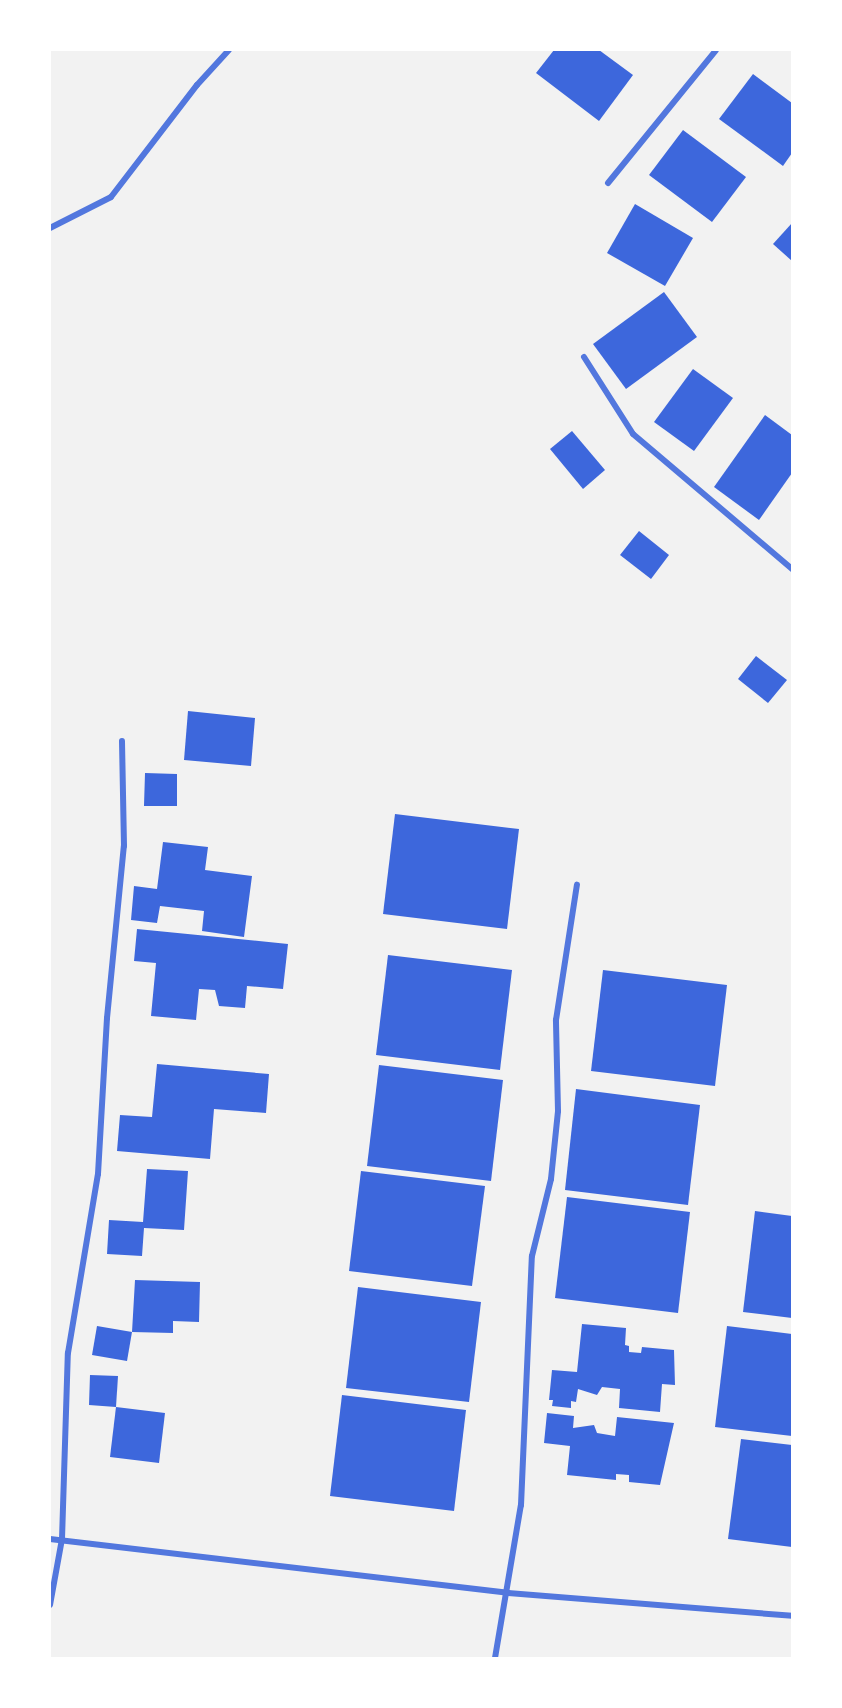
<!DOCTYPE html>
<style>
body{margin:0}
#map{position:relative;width:842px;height:1708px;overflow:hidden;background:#f2f2f2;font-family:Cabin,sans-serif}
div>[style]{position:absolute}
.building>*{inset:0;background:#3d67dc}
.minor>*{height:6px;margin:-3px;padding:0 3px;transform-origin:3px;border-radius:3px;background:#5277de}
span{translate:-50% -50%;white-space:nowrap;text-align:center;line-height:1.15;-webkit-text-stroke:5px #fff;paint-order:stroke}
.frame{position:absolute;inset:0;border:51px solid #fff;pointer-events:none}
</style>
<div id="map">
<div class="building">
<div style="clip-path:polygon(554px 50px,599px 50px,633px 75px,599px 121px,536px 73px)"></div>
<div style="clip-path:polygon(753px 74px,792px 103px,792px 153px,783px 166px,719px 119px)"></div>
<div style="clip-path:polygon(683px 130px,746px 177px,712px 222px,649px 175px)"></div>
<div style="clip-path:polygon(635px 204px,693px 238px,665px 286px,607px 253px)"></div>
<div style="clip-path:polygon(792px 223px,792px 261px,773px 244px)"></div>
<div style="clip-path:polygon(664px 292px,697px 337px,626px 389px,593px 344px)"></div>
<div style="clip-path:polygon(693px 369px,733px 398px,694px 451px,654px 422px)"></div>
<div style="clip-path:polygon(765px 415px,792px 435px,792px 473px,759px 520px,714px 487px)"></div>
<div style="clip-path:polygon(572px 431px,605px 470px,583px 489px,550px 449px)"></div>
<div style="clip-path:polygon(639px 531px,669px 555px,651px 579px,620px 555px)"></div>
<div style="clip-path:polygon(756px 656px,787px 680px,768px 703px,738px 679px)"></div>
<div style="clip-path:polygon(188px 711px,255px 718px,251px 766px,184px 760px)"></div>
<div style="clip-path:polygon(145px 773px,177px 774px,177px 806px,144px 806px)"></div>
<div style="clip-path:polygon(395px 814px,519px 829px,507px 929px,383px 914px)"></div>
<div style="clip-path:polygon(163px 842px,208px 847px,205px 870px,252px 876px,244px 937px,202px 931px,204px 911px,160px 906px,157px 923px,131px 920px,134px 886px,157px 889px)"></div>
<div style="clip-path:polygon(137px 929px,288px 944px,283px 989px,247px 986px,245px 1008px,219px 1006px,215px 990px,199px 989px,196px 1020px,151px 1016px,156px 963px,134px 961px)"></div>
<div style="clip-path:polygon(388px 955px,512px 970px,500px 1070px,376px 1055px)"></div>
<div style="clip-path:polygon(603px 970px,727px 985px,715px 1086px,591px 1071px)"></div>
<div style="clip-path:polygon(157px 1064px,269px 1074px,266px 1113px,214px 1109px,210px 1159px,117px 1151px,120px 1115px,152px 1117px)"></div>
<div style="clip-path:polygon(379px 1065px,503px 1080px,491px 1181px,367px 1166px)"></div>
<div style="clip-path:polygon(576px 1089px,700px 1105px,688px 1205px,565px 1190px)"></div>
<div style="clip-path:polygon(147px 1169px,188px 1171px,184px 1230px,144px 1228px,142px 1256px,107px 1254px,109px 1220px,143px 1222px)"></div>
<div style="clip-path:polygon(361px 1171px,485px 1186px,472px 1286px,349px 1271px)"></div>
<div style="clip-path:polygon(567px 1197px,690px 1212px,678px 1313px,555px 1298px)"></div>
<div style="clip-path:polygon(755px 1211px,792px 1216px,792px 1318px,743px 1312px)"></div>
<div style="clip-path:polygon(135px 1280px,200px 1282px,199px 1322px,173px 1321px,173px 1333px,132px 1332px)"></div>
<div style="clip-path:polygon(358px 1287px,481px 1302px,469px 1402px,346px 1388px)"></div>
<div style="clip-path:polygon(582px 1324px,626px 1328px,625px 1345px,629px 1346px,629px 1352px,641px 1353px,642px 1347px,674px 1350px,675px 1385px,662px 1384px,660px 1412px,619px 1408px,620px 1389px,602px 1387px,597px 1395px,578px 1389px,576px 1402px,571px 1401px,571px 1408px,552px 1406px,553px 1400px,549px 1400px,552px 1370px,577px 1372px)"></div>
<div style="clip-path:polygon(97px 1326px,132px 1332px,127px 1361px,92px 1355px)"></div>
<div style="clip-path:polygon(727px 1326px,792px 1334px,792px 1436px,715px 1427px)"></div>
<div style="clip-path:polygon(90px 1375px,118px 1376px,116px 1407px,89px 1405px)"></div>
<div style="clip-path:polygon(342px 1395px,466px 1410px,454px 1511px,330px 1496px)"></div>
<div style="clip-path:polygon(116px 1407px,165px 1413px,159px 1463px,110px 1457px)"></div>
<div style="clip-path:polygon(547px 1413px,574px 1416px,573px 1428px,594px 1425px,597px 1433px,615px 1436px,617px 1417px,674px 1423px,660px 1485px,629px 1482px,629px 1475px,616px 1474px,616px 1480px,567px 1475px,570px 1446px,544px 1443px)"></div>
<div style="clip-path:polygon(741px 1439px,792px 1445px,792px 1547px,728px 1539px)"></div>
</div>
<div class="minor">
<div style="left:608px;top:183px;width:171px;rotate:-50.9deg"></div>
<div style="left:50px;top:228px;width:68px;rotate:-26.9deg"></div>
<div style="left:111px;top:197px;width:141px;rotate:-52.5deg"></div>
<div style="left:197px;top:85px;width:47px;rotate:-47.6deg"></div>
<div style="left:584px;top:357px;width:91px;rotate:57.5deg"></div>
<div style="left:633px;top:434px;width:209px;rotate:40.3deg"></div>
<div style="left:50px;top:1539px;width:461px;rotate:6.7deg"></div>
<div style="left:508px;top:1593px;width:285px;rotate:4.6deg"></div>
<div style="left:50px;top:1605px;width:67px;rotate:-79.7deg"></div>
<div style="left:62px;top:1539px;width:186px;rotate:-88.2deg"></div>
<div style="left:68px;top:1353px;width:181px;rotate:-80.5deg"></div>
<div style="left:98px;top:1174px;width:156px;rotate:-86.7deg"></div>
<div style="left:107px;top:1018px;width:173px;rotate:-84.4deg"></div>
<div style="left:124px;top:846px;width:105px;rotate:-91.1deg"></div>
<div style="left:495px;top:1658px;width:155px;rotate:-80.4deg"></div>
<div style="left:521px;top:1505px;width:249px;rotate:-87.5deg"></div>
<div style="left:532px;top:1256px;width:79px;rotate:-76.1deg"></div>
<div style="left:551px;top:1179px;width:68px;rotate:-84.1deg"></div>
<div style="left:558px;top:1111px;width:91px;rotate:-91.3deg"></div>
<div style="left:556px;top:1020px;width:137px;rotate:-81.2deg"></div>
</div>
<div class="frame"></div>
</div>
